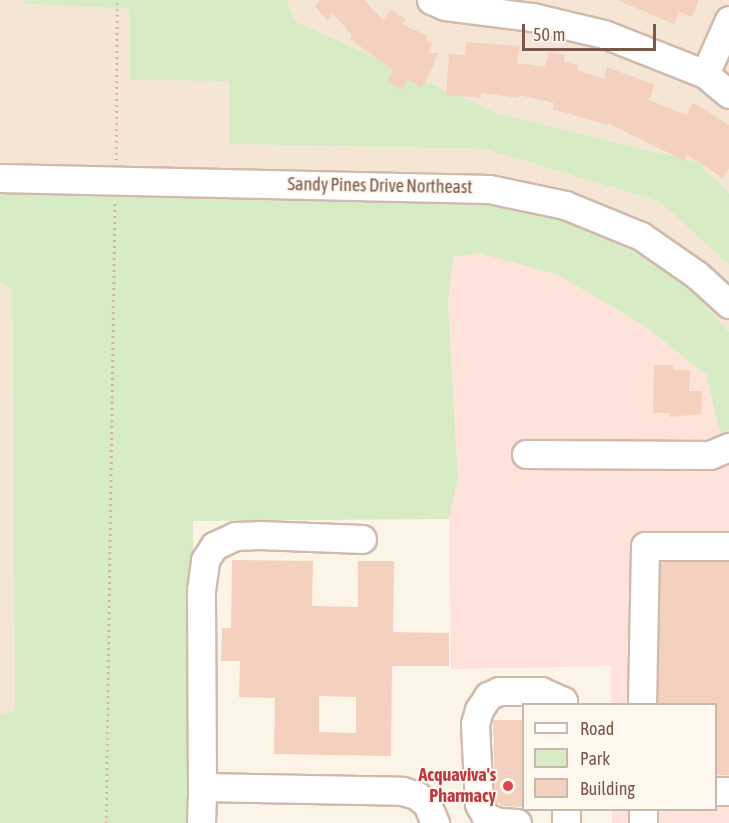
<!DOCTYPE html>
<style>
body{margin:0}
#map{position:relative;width:729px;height:823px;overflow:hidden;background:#fdf4e8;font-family:"Asap Condensed",sans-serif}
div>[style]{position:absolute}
.residential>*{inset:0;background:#f5e5d5}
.commercial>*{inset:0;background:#fee3db}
.green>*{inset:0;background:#d7ecc5}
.building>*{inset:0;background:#f4d0be}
.path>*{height:3px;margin-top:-1.5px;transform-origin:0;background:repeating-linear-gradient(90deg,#dab3a0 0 1.5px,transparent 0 6px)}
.roads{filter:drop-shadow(2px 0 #d0baac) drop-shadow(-2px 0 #d0baac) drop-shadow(0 2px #d0baac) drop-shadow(0 -2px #d0baac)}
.minor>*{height:27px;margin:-13.5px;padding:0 13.5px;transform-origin:13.5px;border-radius:13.5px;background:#fff}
.dots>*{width:16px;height:16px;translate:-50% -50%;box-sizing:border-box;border:3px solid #fff8ef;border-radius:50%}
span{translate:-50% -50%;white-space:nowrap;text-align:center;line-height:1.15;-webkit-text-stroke:4.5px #fff8ef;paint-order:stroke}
.street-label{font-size:18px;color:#79584a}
.health-label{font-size:18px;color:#be3a42;font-weight:700}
.right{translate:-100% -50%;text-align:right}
.legend{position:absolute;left:522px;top:703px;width:195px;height:108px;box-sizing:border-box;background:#fff8ef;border:2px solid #c9b8ad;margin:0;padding:8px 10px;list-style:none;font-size:18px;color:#79584a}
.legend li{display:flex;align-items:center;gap:12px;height:30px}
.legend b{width:30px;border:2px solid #c9b8ad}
.scale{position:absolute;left:522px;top:24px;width:134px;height:27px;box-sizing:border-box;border:3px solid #79584a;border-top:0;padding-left:8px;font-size:18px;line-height:21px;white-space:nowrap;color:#79584a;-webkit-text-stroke:4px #fff8ef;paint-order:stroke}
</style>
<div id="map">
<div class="residential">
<div style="clip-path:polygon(0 0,25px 0,25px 4px,130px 9px,229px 81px,231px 144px,485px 149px,660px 202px,729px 265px,729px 332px,670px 267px,0 190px)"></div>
<div style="clip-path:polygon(287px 0,729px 0,729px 193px,698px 162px,496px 113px,295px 21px)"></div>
<div style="clip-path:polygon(0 282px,12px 291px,15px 710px,0 715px)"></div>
</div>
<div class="commercial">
<div style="clip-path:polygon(479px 253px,558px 275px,643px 325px,706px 375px,720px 433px,729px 430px,729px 823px,612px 823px,612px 810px,716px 810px,716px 704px,611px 704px,611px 666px,451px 669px,449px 519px,458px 478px,448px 302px,452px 257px)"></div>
</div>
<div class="green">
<div style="clip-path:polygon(25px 0,287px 0,295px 21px,496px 113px,698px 162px,729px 193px,729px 265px,660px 202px,485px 149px,230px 144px,229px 81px,130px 80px,130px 9px,25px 4px)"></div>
<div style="clip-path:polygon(489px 189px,670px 267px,729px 332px,729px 430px,720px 433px,706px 375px,643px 325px,558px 275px,479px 253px,453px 257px,448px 302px,458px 478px,449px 519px,193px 521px,195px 823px,0 823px,0 715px,15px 710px,12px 291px,0 282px,0 190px)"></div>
</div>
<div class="building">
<div style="clip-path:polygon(320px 0,364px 0,383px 20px,391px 9px,406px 20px,402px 24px,428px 36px,426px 40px,432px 43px,428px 53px,439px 53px,422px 88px,407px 80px,402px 90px,387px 82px,393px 70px,350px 39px,352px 35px,333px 14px,327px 20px,315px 6px)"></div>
<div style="clip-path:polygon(617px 0,699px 0,692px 17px,679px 12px,674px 24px)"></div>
<div style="clip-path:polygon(466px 42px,520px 46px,517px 63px,545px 67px,549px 52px,565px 55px,564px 62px,578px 65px,577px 70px,604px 79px,607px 67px,655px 85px,649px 100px,687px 115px,692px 103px,704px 109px,729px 125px,729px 168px,723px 178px,687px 155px,685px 161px,608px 123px,608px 125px,553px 109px,554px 103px,519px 95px,519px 98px,481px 93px,481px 98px,446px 95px,449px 54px,465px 55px)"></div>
<div style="clip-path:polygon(654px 365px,673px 365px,673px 370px,690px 370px,689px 391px,702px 391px,701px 414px,670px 417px,670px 413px,653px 413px)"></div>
<div style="clip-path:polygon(evenodd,232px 560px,313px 561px,312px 606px,358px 607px,358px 561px,394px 561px,393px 632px,449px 633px,449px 666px,392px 666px,391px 756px,274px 754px,275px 698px,239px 697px,240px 661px,221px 661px,222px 628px,231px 628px,232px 560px,319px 696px,356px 697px,356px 733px,319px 732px,319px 696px)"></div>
<div style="clip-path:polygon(660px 562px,729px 562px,729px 775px,716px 775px,716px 705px,658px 705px)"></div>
<div style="clip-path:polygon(493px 720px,524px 720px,524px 807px,502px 806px,495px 800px)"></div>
</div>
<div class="path">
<div style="left:116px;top:160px;width:160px;rotate:-89.6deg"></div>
<div style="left:106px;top:823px;width:620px;rotate:-89.17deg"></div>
</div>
<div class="roads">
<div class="minor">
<div style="left:431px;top:0;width:15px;rotate:23deg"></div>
<div style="left:445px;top:6px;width:88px;rotate:7.2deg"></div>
<div style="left:532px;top:17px;width:74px;rotate:13.3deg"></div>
<div style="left:604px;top:34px;width:109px;rotate:21.6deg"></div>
<div style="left:705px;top:74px;width:31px;rotate:40deg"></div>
<div style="left:705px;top:74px;width:59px;rotate:-66deg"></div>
<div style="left:0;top:178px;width:489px;rotate:1.3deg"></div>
<div style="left:489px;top:189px;width:78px;rotate:11.9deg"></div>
<div style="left:565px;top:205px;width:82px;rotate:22.2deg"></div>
<div style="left:641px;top:236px;width:68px;rotate:34.9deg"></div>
<div style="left:697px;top:275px;width:43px;rotate:42.2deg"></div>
<div style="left:526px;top:454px;width:184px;rotate:0.3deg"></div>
<div style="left:710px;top:455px;width:21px;rotate:-23deg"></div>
<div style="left:642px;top:704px;width:158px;rotate:-88.9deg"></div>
<div style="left:645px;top:546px;width:84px"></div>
<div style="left:202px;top:787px;width:197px;rotate:-90.3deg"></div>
<div style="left:201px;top:590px;width:30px;rotate:-82deg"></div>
<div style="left:205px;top:560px;width:17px;rotate:-57deg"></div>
<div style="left:214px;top:546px;width:23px;rotate:-25deg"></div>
<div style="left:235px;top:536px;width:25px;rotate:-2deg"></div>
<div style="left:260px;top:535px;width:102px;rotate:2.2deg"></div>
<div style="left:716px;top:791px;width:13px"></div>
<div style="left:643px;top:810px;width:13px;rotate:90deg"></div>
<div style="left:201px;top:823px;width:36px;rotate:-88deg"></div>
<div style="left:202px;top:787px;width:200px;rotate:1.1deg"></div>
<div style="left:402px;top:791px;width:15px;rotate:16deg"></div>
<div style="left:416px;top:795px;width:14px;rotate:39deg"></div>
<div style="left:427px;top:804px;width:21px;rotate:67deg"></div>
<div style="left:517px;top:823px;width:18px;rotate:-177deg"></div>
<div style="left:499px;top:822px;width:14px;rotate:-159deg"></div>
<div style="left:486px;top:817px;width:15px;rotate:-118deg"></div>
<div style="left:479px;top:804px;width:80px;rotate:-92.9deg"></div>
<div style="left:475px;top:724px;width:15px;rotate:-74deg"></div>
<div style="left:479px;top:710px;width:17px;rotate:-57deg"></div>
<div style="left:488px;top:696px;width:12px;rotate:-24deg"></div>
<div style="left:499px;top:691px;width:42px"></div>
<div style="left:541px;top:691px;width:24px;rotate:24deg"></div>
<div style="left:563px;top:701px;width:3px;rotate:90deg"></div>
<div style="left:566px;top:823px;width:13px;rotate:-90deg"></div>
</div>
</div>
<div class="dots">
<div style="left:508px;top:786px;background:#e0444e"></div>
</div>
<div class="street-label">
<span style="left:380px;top:186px;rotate:1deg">Sandy Pines Drive Northeast</span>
</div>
<div class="health-label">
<span class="right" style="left:496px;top:786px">Acquaviva's<br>Pharmacy</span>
</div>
<ul class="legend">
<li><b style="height:8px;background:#fff"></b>Road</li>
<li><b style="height:16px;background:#d7ecc5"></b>Park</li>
<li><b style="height:16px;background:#f4d0be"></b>Building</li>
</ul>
<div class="scale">50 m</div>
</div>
